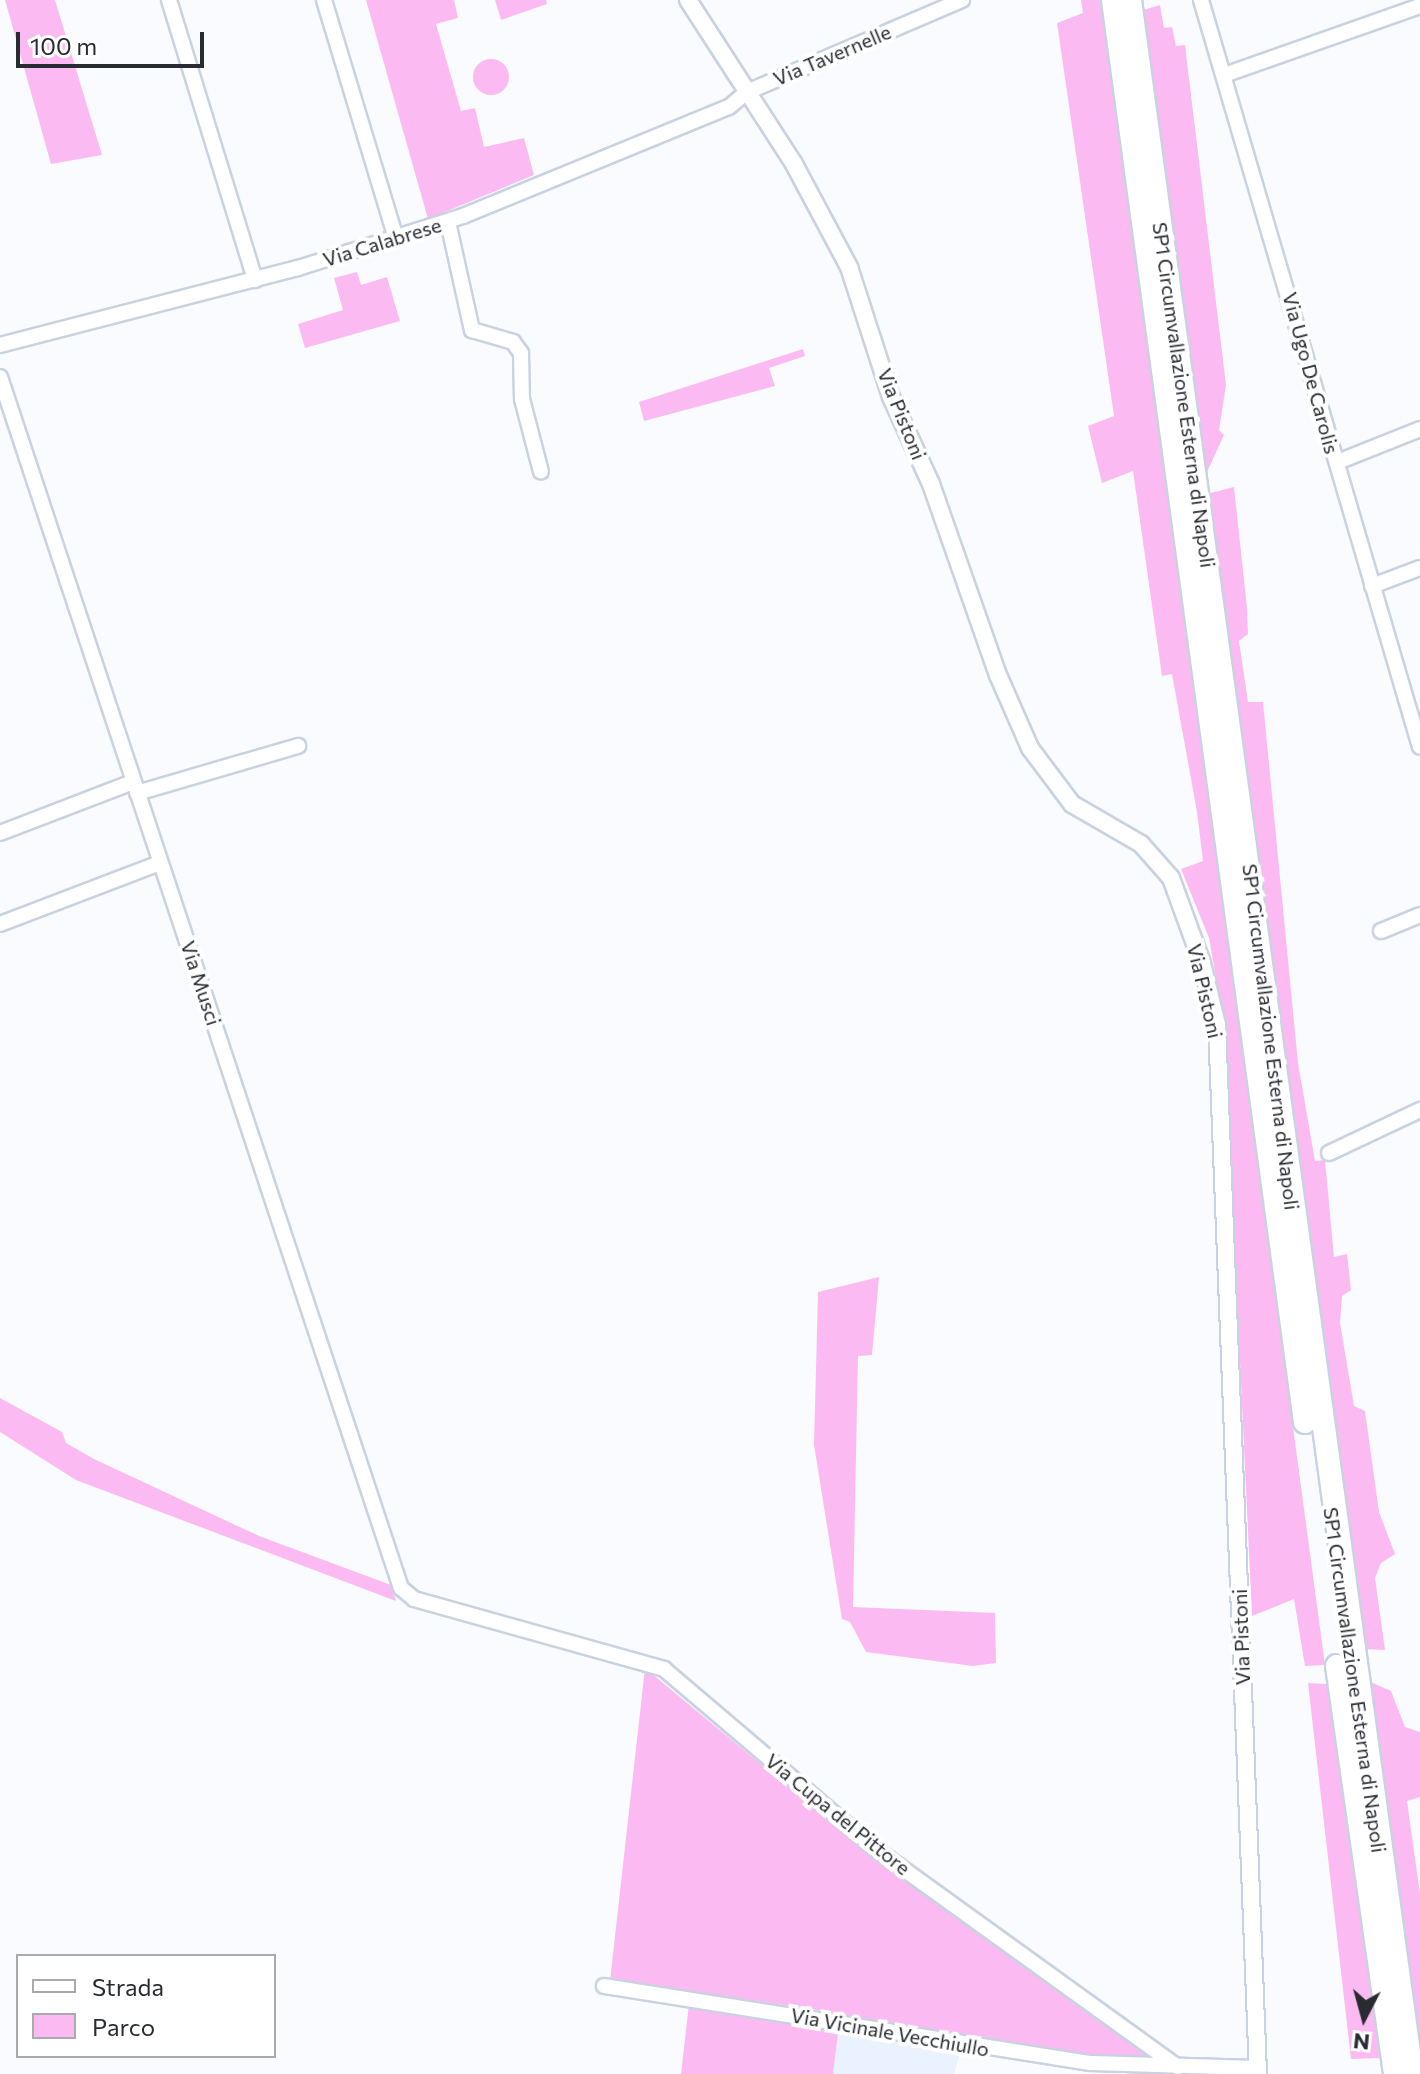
<!DOCTYPE html>
<style>
body{margin:0}
#map{position:relative;width:1420px;height:2074px;overflow:hidden;background:#f9fbfe;font-family:Commissioner,sans-serif}
div>[style]{position:absolute}
.built>*{inset:0;background:#eaf1ff}
.green>*{inset:0;background:#fbbbf2}
.round{border-radius:50%}
.roads{filter:drop-shadow(2px 0 #c9d2e1) drop-shadow(-2px 0 #c9d2e1) drop-shadow(0 2px #c9d2e1) drop-shadow(0 -2px #c9d2e1)}
.minor>*{height:14px;margin:-7px;padding:0 7px;transform-origin:7px;border-radius:7px;background:#fff}
.tertiary>*{height:16px;margin:-8px;padding:0 8px;transform-origin:8px;border-radius:8px;background:#fff}
.trunk>*{height:22px;margin:-11px;padding:0 11px;transform-origin:11px;border-radius:11px;background:#fff}
span{translate:-50% -50%;white-space:nowrap;text-align:center;line-height:1.15;-webkit-text-stroke:8px #fff;paint-order:stroke}
.street-label{font-size:20px;color:#282b31}
.legend{position:absolute;left:16px;top:1954px;width:260px;height:104px;box-sizing:border-box;background:#fff;border:2px solid #a9aaad;margin:0;padding:10px 14px;list-style:none;font-size:24px;color:#282b31}
.legend li{display:flex;align-items:center;gap:16px;height:40px}
.legend b{width:40px;border:2px solid #a9aaad}
.north{position:absolute;left:1324px;top:1978px;width:80px;height:80px;-webkit-text-stroke:6px #fff;paint-order:stroke;rotate:186deg;font-size:22px;font-weight:700;line-height:32px;text-align:center;color:#282b31}
.north::after{content:'';display:block;margin:auto;width:28px;height:36px;background:#282b31;clip-path:polygon(50% 0,100% 100%,50% 72%,0 100%)}
.scale{position:absolute;left:16px;top:32px;width:188px;height:36px;box-sizing:border-box;border:4px solid #282b31;border-top:0;padding-left:10px;font-size:24px;line-height:28px;white-space:nowrap;color:#282b31;-webkit-text-stroke:6px #fff;paint-order:stroke}
</style>
<div id="map">
<div class="built">
<div style="clip-path:polygon(839px 2025px,961px 2050px,954px 2074px,833px 2074px)"></div>
</div>
<div class="green">
<div style="clip-path:polygon(5px 0,55px 0,102px 155px,51px 164px)"></div>
<div style="clip-path:polygon(366px 0,454px 0,458px 18px,436px 24px,461px 111px,475px 108px,484px 147px,524px 138px,534px 175px,428px 219px)"></div>
<div style="clip-path:polygon(495px 0,546px 0,547px 4px,501px 20px)"></div>
<div style="clip-path:polygon(1081px 0,1101px 0,1325px 1665px,1305px 1666px,1294px 1599px,1252px 1616px,1224px 1023px,1209px 938px,1181px 869px,1203px 861px,1197px 812px,1172px 674px,1162px 676px,1133px 471px,1102px 483px,1088px 426px,1114px 416px,1057px 23px,1083px 13px)"></div>
<div style="clip-path:polygon(1160px 5px,1164px 28px,1172px 27px,1176px 46px,1185px 45px,1226px 385px,1219px 430px,1224px 435px,1207px 472px,1145px 34px,1143px 10px)"></div>
<div class="round" style="left:473px;top:59px;width:36px;height:36px"></div>
<div style="clip-path:polygon(357px 272px,361px 285px,387px 277px,400px 321px,305px 348px,298px 324px,343px 310px,334px 278px)"></div>
<div style="clip-path:polygon(803px 349px,805px 356px,769px 368px,775px 386px,644px 421px,639px 402px)"></div>
<div style="clip-path:polygon(1234px 487px,1247px 608px,1248px 634px,1239px 641px,1248px 702px,1263px 702px,1298px 1063px,1315px 1161px,1325px 1160px,1334px 1257px,1347px 1254px,1351px 1290px,1342px 1296px,1340px 1323px,1354px 1406px,1365px 1411px,1379px 1512px,1395px 1554px,1381px 1563px,1375px 1578px,1385px 1650px,1362px 1649px,1207px 494px)"></div>
<div style="clip-path:polygon(879px 1277px,872px 1355px,858px 1356px,853px 1607px,995px 1613px,996px 1663px,973px 1666px,866px 1652px,850px 1622px,842px 1619px,814px 1445px,818px 1292px)"></div>
<div style="clip-path:polygon(0 1398px,62px 1432px,66px 1443px,94px 1459px,259px 1536px,391px 1585px,396px 1601px,76px 1480px,0 1432px)"></div>
<div style="clip-path:polygon(645px 1668px,845px 1834px,1157px 2053px,1155px 2063px,1018px 2050px,806px 2008px,610px 1981px)"></div>
<div style="clip-path:polygon(1366px 1680px,1391px 1691px,1405px 1727px,1420px 1732px,1420px 1797px,1407px 1801px,1420px 1894px,1420px 2035px)"></div>
<div style="clip-path:polygon(1308px 1683px,1327px 1684px,1380px 2058px,1351px 2059px)"></div>
<div style="clip-path:polygon(689px 2004px,839px 2025px,833px 2074px,681px 2074px)"></div>
</div>
<div class="roads">
<div class="minor">
<div style="left:169px;top:0;width:293px;rotate:72.9deg"></div>
<div style="left:324px;top:0;width:250px;rotate:73.2deg"></div>
<div style="left:1201px;top:0;width:778px;rotate:73.66deg"></div>
<div style="left:1227px;top:74px;width:205px;rotate:-19.4deg"></div>
<div style="left:448px;top:222px;width:111px;rotate:77.5deg"></div>
<div style="left:472px;top:330px;width:43px;rotate:16.3deg"></div>
<div style="left:513px;top:342px;width:14px;rotate:54deg"></div>
<div style="left:521px;top:353px;width:46px;rotate:88.8deg"></div>
<div style="left:522px;top:399px;width:75px;rotate:75.4deg"></div>
<div style="left:0;top:345px;width:308px;rotate:-14.5deg"></div>
<div style="left:298px;top:268px;width:173px;rotate:-17.5deg"></div>
<div style="left:463px;top:216px;width:287px;rotate:-22.3deg"></div>
<div style="left:729px;top:107px;width:23px;rotate:-40deg"></div>
<div style="left:747px;top:92px;width:234px;rotate:-23.2deg"></div>
<div style="left:0;top:377px;width:1276px;rotate:71.68deg"></div>
<div style="left:401px;top:1588px;width:17px;rotate:40deg"></div>
<div style="left:414px;top:1599px;width:260px;rotate:15.6deg"></div>
<div style="left:664px;top:1669px;width:280px;rotate:40.4deg"></div>
<div style="left:877px;top:1850px;width:371px;rotate:35.8deg"></div>
<div style="left:1345px;top:459px;width:81px;rotate:-21.8deg"></div>
<div style="left:1372px;top:586px;width:51px;rotate:-20.6deg"></div>
<div style="left:137px;top:793px;width:168px;rotate:-16.3deg"></div>
<div style="left:0;top:833px;width:142px;rotate:-21deg"></div>
<div style="left:0;top:924px;width:171px;rotate:-20.9deg"></div>
<div style="left:1381px;top:931px;width:42px;rotate:-22.3deg"></div>
<div style="left:1329px;top:1153px;width:101px;rotate:-25.3deg"></div>
<div style="left:604px;top:1986px;width:492px;rotate:9deg"></div>
<div style="left:1090px;top:2063px;width:168px;rotate:1.7deg"></div>
</div>
<div class="tertiary">
<div style="left:688px;top:0;width:195px;rotate:57.1deg"></div>
<div style="left:794px;top:164px;width:117px;rotate:61.9deg"></div>
<div style="left:849px;top:267px;width:137px;rotate:72.1deg"></div>
<div style="left:891px;top:397px;width:96px;rotate:65.3deg"></div>
<div style="left:931px;top:484px;width:202px;rotate:70.7deg"></div>
<div style="left:998px;top:675px;width:80px;rotate:66.3deg"></div>
<div style="left:1030px;top:748px;width:70px;rotate:53.1deg"></div>
<div style="left:1072px;top:804px;width:80px;rotate:30.1deg"></div>
<div style="left:1141px;top:844px;width:45px;rotate:48.6deg"></div>
<div style="left:1171px;top:878px;width:90px;rotate:70deg"></div>
<div style="left:1202px;top:963px;width:64px;rotate:76.4deg"></div>
<div style="left:1217px;top:1025px;width:1050px;rotate:87.76deg"></div>
</div>
<div class="trunk">
<div style="left:1113px;top:0;width:1435px;rotate:82.31deg"></div>
<div style="left:1130px;top:0;width:2093px;rotate:82.26deg"></div>
<div style="left:1337px;top:1666px;width:412px;rotate:81.9deg"></div>
</div>
</div>
<div class="street-label">
<span style="left:832px;top:55px;rotate:-23deg">Via Tavernelle</span>
<span style="left:382px;top:242px;rotate:-17deg">Via Calabrese</span>
<span style="left:1311px;top:373px;rotate:75deg">Via Ugo De Carolis</span>
<span style="left:1184px;top:395px;rotate:82deg">SP1 Circumvallazione Esterna di Napoli</span>
<span style="left:902px;top:414px;rotate:68deg">Via Pistoni</span>
<span style="left:201px;top:983px;rotate:72deg">Via Musci</span>
<span style="left:1205px;top:991px;rotate:77deg">Via Pistoni</span>
<span style="left:1271px;top:1037px;rotate:83deg">SP1 Circumvallazione Esterna di Napoli</span>
<span style="left:1241px;top:1637px;rotate:-92deg">Via Pistoni</span>
<span style="left:1355px;top:1680px;rotate:82deg">SP1 Circumvallazione Esterna di Napoli</span>
<span style="left:838px;top:1814px;rotate:39deg">Via Cupa del Pittore</span>
<span style="left:890px;top:2032px;rotate:10deg">Via Vicinale Vecchiullo</span>
</div>
<ul class="legend">
<li><b style="height:10px;background:#fff"></b>Strada</li>
<li><b style="height:22px;background:#fbbbf2"></b>Parco</li>
</ul>
<div class="north">N</div>
<div class="scale">100 m</div>
</div>
